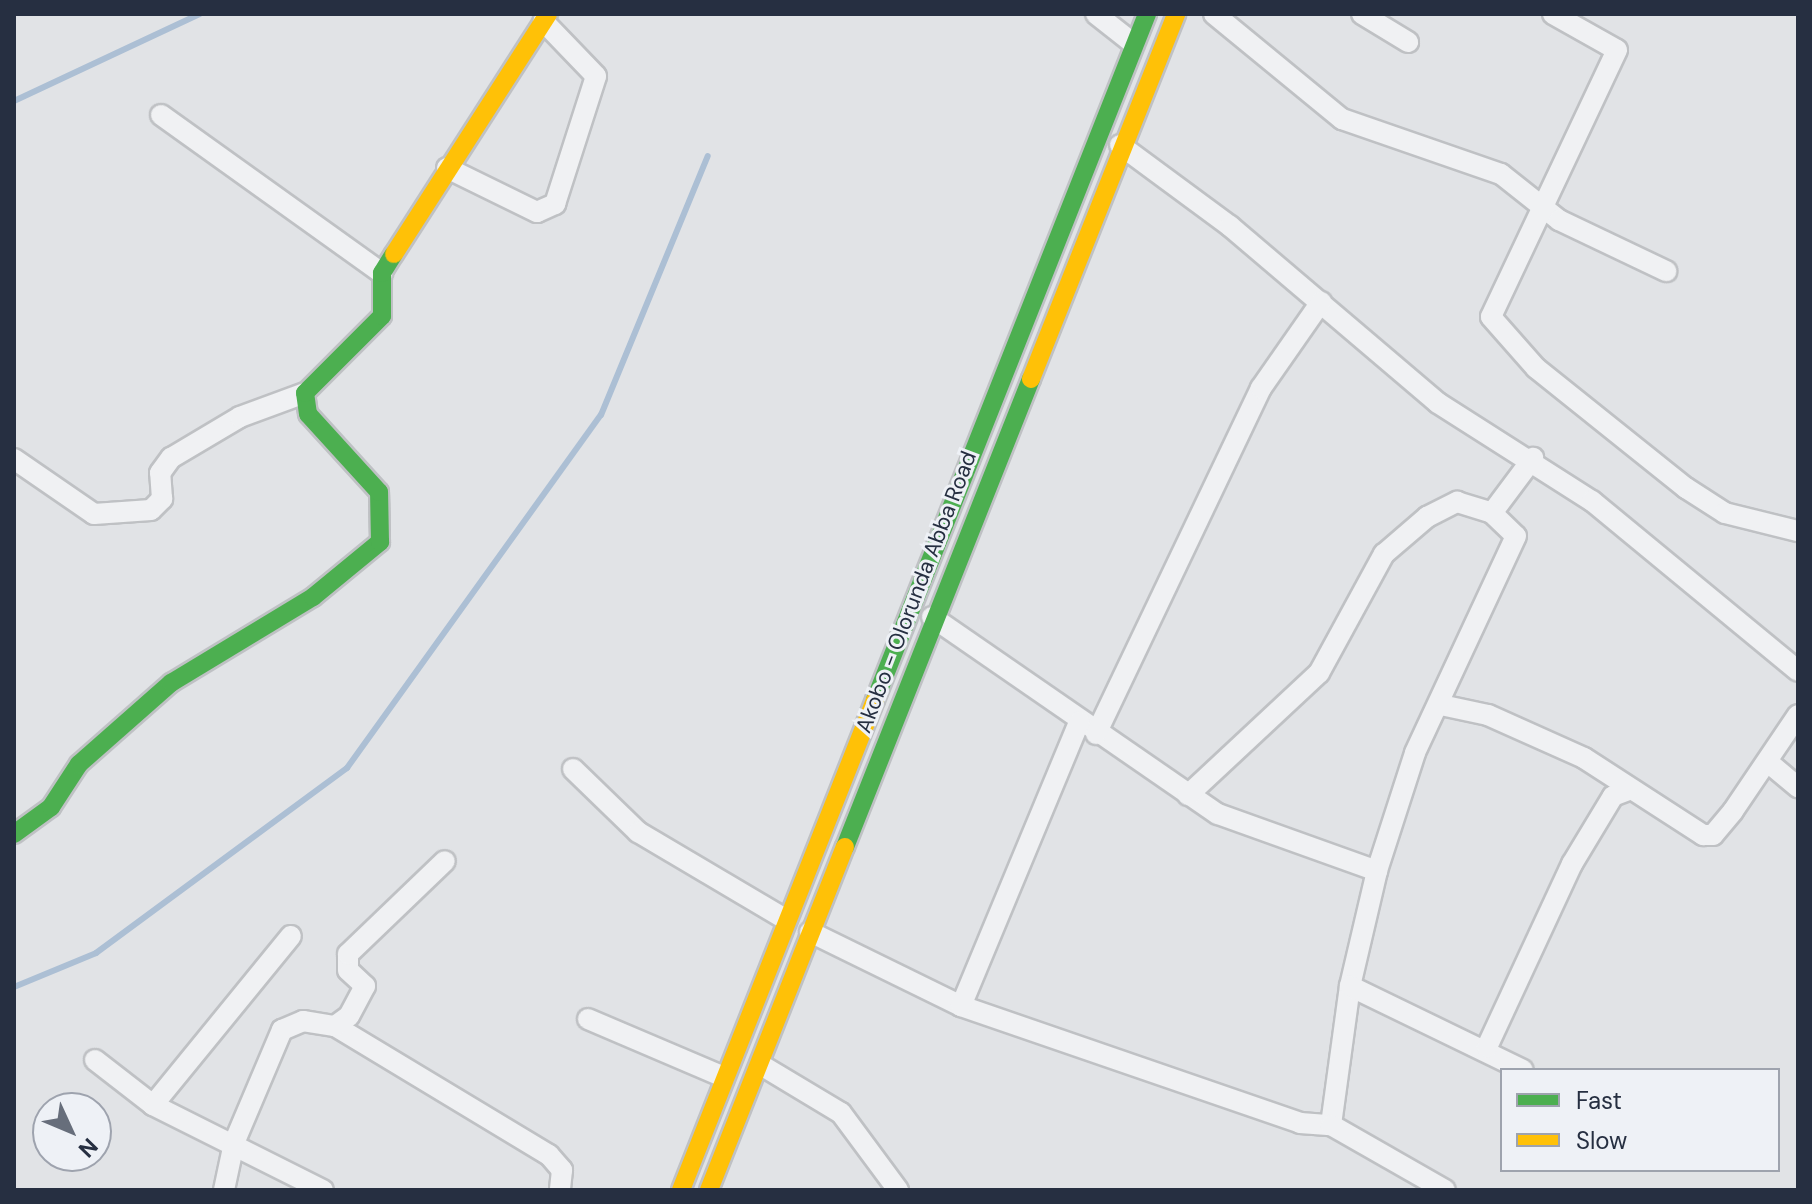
<!DOCTYPE html>
<style>
body{margin:0}
#map{position:relative;width:1812px;height:1204px;overflow:hidden;background:#e1e3e6;font-family:"DM Sans",sans-serif}
div>[style]{position:absolute}
.stream>*{height:6px;margin:-3px;padding:0 3px;transform-origin:3px;border-radius:3px;background:#acbfd4}
.roads{filter:drop-shadow(2px 0 #bfc1c4) drop-shadow(-2px 0 #bfc1c4) drop-shadow(0 2px #bfc1c4) drop-shadow(0 -2px #bfc1c4)}
.street>*{height:20px;margin:-10px;padding:0 10px;transform-origin:10px;border-radius:10px;background:#f0f1f3}
.fast>*{height:18px;margin:-9px;padding:0 9px;transform-origin:9px;border-radius:9px;background:#4caf50}
.slow>*{height:18px;margin:-9px;padding:0 9px;transform-origin:9px;border-radius:9px;background:#ffc107}
span{translate:-50% -50%;white-space:nowrap;text-align:center;line-height:1.15;-webkit-text-stroke:6px #eef1f6;paint-order:stroke}
.street-label{font-size:22px;color:#262f41}
.frame{position:absolute;inset:0;border:16px solid #262f41;pointer-events:none}
.legend{position:absolute;left:1500px;top:1068px;width:280px;height:104px;box-sizing:border-box;background:#eef1f6;border:2px solid #9ea3ae;margin:0;padding:10px 14px;list-style:none;font-size:24px;color:#262f41}
.legend li{display:flex;align-items:center;gap:16px;height:40px}
.legend b{width:40px;border:2px solid #9ea3ae}
.north{position:absolute;left:32px;top:1092px;width:80px;height:80px;box-sizing:border-box;background:#eef1f6;border:2px solid #9ea3ae;border-radius:50%;rotate:134deg;font-size:22px;font-weight:700;line-height:32px;text-align:center;color:#262f41}
.north::after{content:'';display:block;margin:auto;width:28px;height:36px;background:#676e7b;clip-path:polygon(50% 0,100% 100%,50% 72%,0 100%)}
</style>
<div id="map">
<div class="stream">
<div style="left:14px;top:101px;width:205px;rotate:-25.1deg"></div>
<div style="left:14px;top:987px;width:89px;rotate:-22.5deg"></div>
<div style="left:96px;top:953px;width:312px;rotate:-36.4deg"></div>
<div style="left:347px;top:768px;width:435px;rotate:-54.3deg"></div>
<div style="left:601px;top:415px;width:280px;rotate:-67.6deg"></div>
</div>
<div class="roads">
<div class="street">
<div style="left:1096px;top:14px;width:48px;rotate:38.3deg"></div>
<div style="left:1214px;top:14px;width:166px;rotate:39.4deg"></div>
<div style="left:1342px;top:119px;width:168px;rotate:19.1deg"></div>
<div style="left:1501px;top:174px;width:74px;rotate:38.4deg"></div>
<div style="left:1559px;top:220px;width:119px;rotate:25.5deg"></div>
<div style="left:1362px;top:14px;width:54px;rotate:31.3deg"></div>
<div style="left:1553px;top:14px;width:73px;rotate:29.4deg"></div>
<div style="left:1617px;top:50px;width:295px;rotate:115.3deg"></div>
<div style="left:1491px;top:317px;width:68px;rotate:48.6deg"></div>
<div style="left:1536px;top:368px;width:192px;rotate:38.7deg"></div>
<div style="left:1686px;top:488px;width:46px;rotate:32.7deg"></div>
<div style="left:1725px;top:513px;width:75px;rotate:13.9deg"></div>
<div style="left:161px;top:115px;width:272px;rotate:35.6deg"></div>
<div style="left:1120px;top:145px;width:137px;rotate:36.4deg"></div>
<div style="left:1230px;top:226px;width:273px;rotate:40.4deg"></div>
<div style="left:1438px;top:403px;width:183px;rotate:32.5deg"></div>
<div style="left:1592px;top:501px;width:267px;rotate:39.5deg"></div>
<div style="left:447px;top:168px;width:100px;rotate:26.1deg"></div>
<div style="left:537px;top:212px;width:20px;rotate:-24deg"></div>
<div style="left:555px;top:204px;width:134px;rotate:-72.2deg"></div>
<div style="left:596px;top:76px;width:76px;rotate:-133.9deg"></div>
<div style="left:14px;top:459px;width:97px;rotate:34.5deg"></div>
<div style="left:94px;top:514px;width:57px;rotate:-4deg"></div>
<div style="left:151px;top:510px;width:16px;rotate:-45deg"></div>
<div style="left:162px;top:499px;width:26px;rotate:-94deg"></div>
<div style="left:160px;top:473px;width:19px;rotate:-54deg"></div>
<div style="left:171px;top:458px;width:80px;rotate:-30.7deg"></div>
<div style="left:240px;top:417px;width:69px;rotate:-20.3deg"></div>
<div style="left:1492px;top:513px;width:69px;rotate:-53.3deg"></div>
<div style="left:932px;top:617px;width:347px;rotate:34.6deg"></div>
<div style="left:1218px;top:814px;width:169px;rotate:19.7deg"></div>
<div style="left:1441px;top:705px;width:48px;rotate:12deg"></div>
<div style="left:1488px;top:715px;width:105px;rotate:24.1deg"></div>
<div style="left:1584px;top:758px;width:142px;rotate:32.9deg"></div>
<div style="left:1703px;top:835px;width:10px"></div>
<div style="left:1713px;top:835px;width:31px;rotate:-50deg"></div>
<div style="left:1733px;top:811px;width:116px;rotate:-55.9deg"></div>
<div style="left:1096px;top:734px;width:383px;rotate:-64.5deg"></div>
<div style="left:1261px;top:388px;width:105px;rotate:-55.1deg"></div>
<div style="left:1769px;top:763px;width:38px;rotate:40deg"></div>
<div style="left:573px;top:769px;width:91px;rotate:44.1deg"></div>
<div style="left:638px;top:832px;width:171px;rotate:30.6deg"></div>
<div style="left:1188px;top:795px;width:179px;rotate:-43deg"></div>
<div style="left:1319px;top:673px;width:136px;rotate:-61.4deg"></div>
<div style="left:1384px;top:554px;width:57px;rotate:-40.7deg"></div>
<div style="left:1427px;top:517px;width:34px;rotate:-27deg"></div>
<div style="left:1457px;top:502px;width:37px;rotate:17deg"></div>
<div style="left:1492px;top:513px;width:33px;rotate:44deg"></div>
<div style="left:1516px;top:536px;width:239px;rotate:115deg"></div>
<div style="left:1415px;top:753px;width:124px;rotate:107.9deg"></div>
<div style="left:1377px;top:871px;width:118px;rotate:103.2deg"></div>
<div style="left:1350px;top:986px;width:140px;rotate:97.8deg"></div>
<div style="left:810px;top:932px;width:168px;rotate:26.1deg"></div>
<div style="left:961px;top:1006px;width:359px;rotate:19deg"></div>
<div style="left:1300px;top:1123px;width:31px;rotate:4deg"></div>
<div style="left:1331px;top:1125px;width:131px;rotate:29.7deg"></div>
<div style="left:1350px;top:986px;width:192px;rotate:25.9deg"></div>
<div style="left:961px;top:1006px;width:308px;rotate:-67.4deg"></div>
<div style="left:588px;top:1019px;width:148px;rotate:23.1deg"></div>
<div style="left:335px;top:1026px;width:250px;rotate:31.1deg"></div>
<div style="left:549px;top:1155px;width:20px;rotate:49deg"></div>
<div style="left:562px;top:1170px;width:20px;rotate:96deg"></div>
<div style="left:1487px;top:1047px;width:202px;rotate:-65.1deg"></div>
<div style="left:1572px;top:864px;width:79px;rotate:-58.9deg"></div>
<div style="left:1613px;top:796px;width:19px;rotate:-21deg"></div>
<div style="left:95px;top:1060px;width:73px;rotate:37.8deg"></div>
<div style="left:153px;top:1105px;width:190px;rotate:26.6deg"></div>
<div style="left:761px;top:1065px;width:93px;rotate:31deg"></div>
<div style="left:841px;top:1113px;width:96px;rotate:53.5deg"></div>
<div style="left:153px;top:1105px;width:218px;rotate:-50.8deg"></div>
<div style="left:224px;top:1190px;width:48px;rotate:-78deg"></div>
<div style="left:234px;top:1143px;width:123px;rotate:-67deg"></div>
<div style="left:282px;top:1030px;width:23px;rotate:-23deg"></div>
<div style="left:303px;top:1021px;width:32px;rotate:9deg"></div>
<div style="left:335px;top:1026px;width:17px;rotate:-36deg"></div>
<div style="left:349px;top:1016px;width:34px;rotate:-62deg"></div>
<div style="left:365px;top:986px;width:23px;rotate:-137deg"></div>
<div style="left:348px;top:970px;width:16px;rotate:-90deg"></div>
<div style="left:348px;top:954px;width:134px;rotate:-43.8deg"></div>
</div>
<div class="fast">
<div style="left:875px;top:700px;width:738px;rotate:-68.37deg"></div>
<div style="left:14px;top:834px;width:46px;rotate:-36.1deg"></div>
<div style="left:51px;top:807px;width:51px;rotate:-56.9deg"></div>
<div style="left:79px;top:764px;width:123px;rotate:-41.4deg"></div>
<div style="left:171px;top:683px;width:166px;rotate:-31.2deg"></div>
<div style="left:313px;top:597px;width:87px;rotate:-39.4deg"></div>
<div style="left:380px;top:542px;width:50px;rotate:-91.1deg"></div>
<div style="left:379px;top:492px;width:105px;rotate:-132.3deg"></div>
<div style="left:308px;top:414px;width:21px;rotate:-98deg"></div>
<div style="left:305px;top:393px;width:109px;rotate:-45deg"></div>
<div style="left:382px;top:316px;width:43px;rotate:-90deg"></div>
<div style="left:382px;top:273px;width:22px;rotate:-58deg"></div>
<div style="left:845px;top:847px;width:504px;rotate:-68.33deg"></div>
</div>
<div class="slow">
<div style="left:394px;top:254px;width:285px;rotate:-57.3deg"></div>
<div style="left:1031px;top:379px;width:393px;rotate:-68.3deg"></div>
<div style="left:681px;top:1190px;width:527px;rotate:-68.4deg"></div>
<div style="left:709px;top:1190px;width:369px;rotate:-68.4deg"></div>
</div>
</div>
<div class="street-label">
<span style="left:916px;top:592px;rotate:-69deg">Akobo - Olorunda Abba Road</span>
</div>
<div class="frame"></div>
<ul class="legend">
<li><b style="height:10px;background:#4caf50"></b>Fast</li>
<li><b style="height:10px;background:#ffc107"></b>Slow</li>
</ul>
<div class="north">N</div>
</div>
